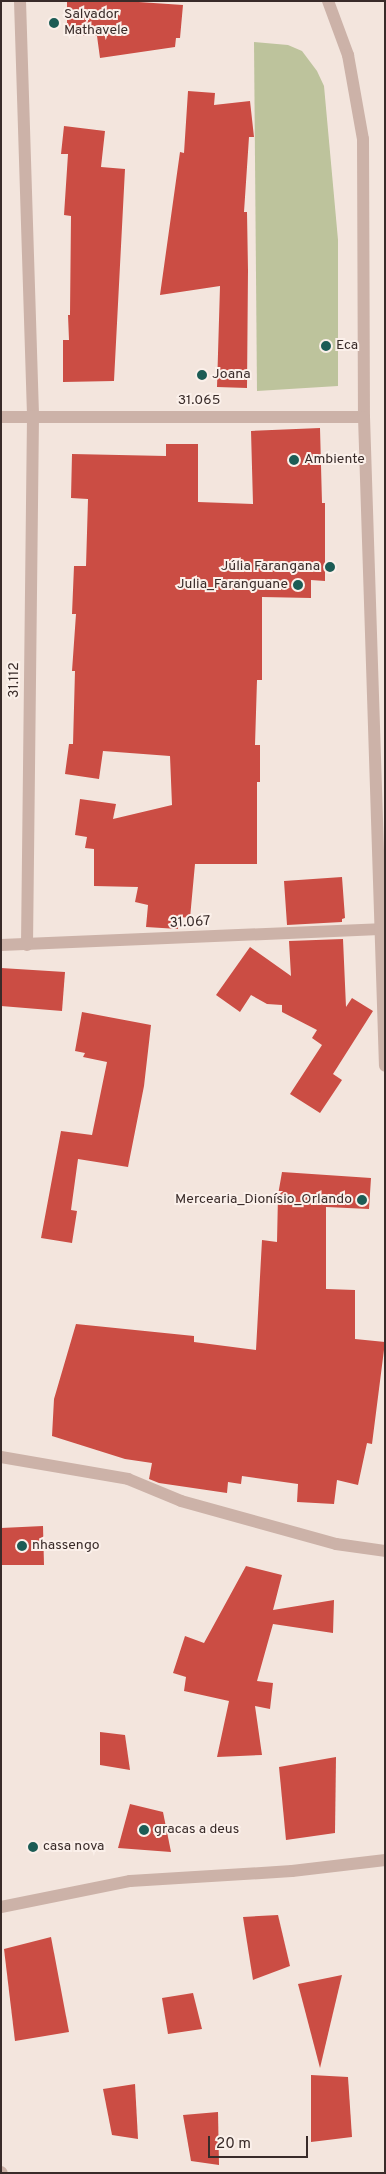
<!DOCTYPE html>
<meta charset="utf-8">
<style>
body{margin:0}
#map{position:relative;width:386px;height:2174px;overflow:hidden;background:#f3e5dd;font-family:Overpass,sans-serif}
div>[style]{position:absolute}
.green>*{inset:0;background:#bdc39c}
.building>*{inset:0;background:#cb4d44}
.minor>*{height:12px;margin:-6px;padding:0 6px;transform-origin:6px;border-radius:6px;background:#ccb2a8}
.tertiary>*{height:12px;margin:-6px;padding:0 6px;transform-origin:6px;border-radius:6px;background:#ccb2a8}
.dots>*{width:14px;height:14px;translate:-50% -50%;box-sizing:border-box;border:2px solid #fbf0ea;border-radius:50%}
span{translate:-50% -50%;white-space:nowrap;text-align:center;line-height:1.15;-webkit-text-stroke:4px #fbf0ea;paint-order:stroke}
.poi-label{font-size:14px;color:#392b29}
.left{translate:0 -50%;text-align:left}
.right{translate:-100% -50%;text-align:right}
.street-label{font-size:14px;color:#392b29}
.frame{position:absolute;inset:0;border:2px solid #392b29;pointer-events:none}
.scale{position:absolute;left:208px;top:2136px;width:100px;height:22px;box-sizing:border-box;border:2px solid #392b29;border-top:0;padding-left:6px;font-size:15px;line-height:18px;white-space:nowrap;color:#392b29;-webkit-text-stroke:4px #fbf0ea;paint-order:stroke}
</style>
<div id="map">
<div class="green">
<div style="clip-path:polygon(254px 42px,288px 45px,302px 51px,317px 71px,324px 86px,338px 240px,338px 386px,257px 391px)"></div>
</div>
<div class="building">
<div style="clip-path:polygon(67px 1px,124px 1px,183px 5px,180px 38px,176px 38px,175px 47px,100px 58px,97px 36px,67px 36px)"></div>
<div style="clip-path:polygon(188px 91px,215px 93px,214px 105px,250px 101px,254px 137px,249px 137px,244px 212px,247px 212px,248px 270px,247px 388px,217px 387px,220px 286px,160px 295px,180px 152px,184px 153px)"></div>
<div style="clip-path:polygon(64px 126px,105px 131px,101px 167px,125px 169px,114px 381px,63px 382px,63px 340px,69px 340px,68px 315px,70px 315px,71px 216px,64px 215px,68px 154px,61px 154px)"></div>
<div style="clip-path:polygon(320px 428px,322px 503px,325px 503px,325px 581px,311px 580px,311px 598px,262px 597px,262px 680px,257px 680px,255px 745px,260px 745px,260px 782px,257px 782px,257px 864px,195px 864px,190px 918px,180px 917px,178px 929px,146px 927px,148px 905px,135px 902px,138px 887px,94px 886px,94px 849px,85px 848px,87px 837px,75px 835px,80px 799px,116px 804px,113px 819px,172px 805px,170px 756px,103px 751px,99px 779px,65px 774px,69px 744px,73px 744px,75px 671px,72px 671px,76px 614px,72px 614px,74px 566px,86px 566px,88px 499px,71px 498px,72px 454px,166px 456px,166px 444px,198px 444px,198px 502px,253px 504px,251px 431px)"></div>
<div style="clip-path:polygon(342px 877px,345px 918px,342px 919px,342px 922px,287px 925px,284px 881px)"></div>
<div style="clip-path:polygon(343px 939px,346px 1007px,352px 998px,373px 1011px,333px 1074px,342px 1080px,320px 1113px,290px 1094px,322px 1045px,312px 1038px,317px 1030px,282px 1012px,282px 1005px,267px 1004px,251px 995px,240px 1012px,216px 995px,250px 947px,291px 976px,289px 941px)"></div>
<div style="clip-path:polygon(1px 968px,65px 972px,62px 1011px,1px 1006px)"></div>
<div style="clip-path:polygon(82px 1012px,151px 1025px,144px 1086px,128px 1167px,78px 1159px,71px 1210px,77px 1211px,72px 1243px,41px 1238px,61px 1131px,92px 1135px,107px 1062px,83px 1057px,85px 1053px,75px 1051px)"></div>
<div style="clip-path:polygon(282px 1172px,371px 1178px,369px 1209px,326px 1207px,326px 1289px,355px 1290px,355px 1339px,385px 1342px,372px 1444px,367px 1443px,358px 1485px,337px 1480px,334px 1504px,297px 1502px,298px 1484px,242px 1476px,241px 1484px,228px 1482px,227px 1493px,159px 1483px,149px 1479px,152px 1463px,125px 1459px,52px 1436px,54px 1399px,76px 1324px,194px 1336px,194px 1342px,256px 1350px,262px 1240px,277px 1242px,278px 1195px)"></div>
<div style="clip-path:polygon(43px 1526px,44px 1565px,1px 1565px,1px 1528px)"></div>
<div style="clip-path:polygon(246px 1566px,282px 1575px,273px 1610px,334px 1600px,333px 1633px,273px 1624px,257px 1681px,273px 1683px,270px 1709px,255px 1706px,262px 1755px,217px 1757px,229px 1701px,184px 1691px,186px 1677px,173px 1673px,185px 1636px,204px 1643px)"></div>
<div style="clip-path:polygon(100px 1732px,125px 1735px,130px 1770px,100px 1765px)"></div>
<div style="clip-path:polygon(336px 1757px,335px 1833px,286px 1840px,279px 1767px)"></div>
<div style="clip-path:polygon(130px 1804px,163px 1812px,171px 1852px,118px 1848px)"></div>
<div style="clip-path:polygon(278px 1915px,290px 1966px,253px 1980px,243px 1917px)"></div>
<div style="clip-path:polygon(51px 1937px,69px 2032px,15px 2041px,4px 1949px)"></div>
<div style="clip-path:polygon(342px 1975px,320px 2068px,298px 1984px)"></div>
<div style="clip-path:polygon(193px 1993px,202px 2029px,168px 2034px,162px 1998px)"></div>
<div style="clip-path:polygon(311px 2075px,348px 2077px,352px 2137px,311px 2142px)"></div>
<div style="clip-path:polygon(135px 2084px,138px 2139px,112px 2135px,103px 2089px)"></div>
<div style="clip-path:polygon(218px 2112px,219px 2165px,191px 2161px,183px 2115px)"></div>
</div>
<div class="minor">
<div style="left:20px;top:1px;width:415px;rotate:88.2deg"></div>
<div style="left:33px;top:416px;width:529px;rotate:90.65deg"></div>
<div style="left:1px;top:417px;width:363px"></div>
<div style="left:1px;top:945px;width:379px;rotate:-2.4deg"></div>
<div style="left:1px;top:1457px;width:129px;rotate:9.8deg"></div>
<div style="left:128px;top:1479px;width:57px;rotate:22.5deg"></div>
<div style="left:181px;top:1501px;width:161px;rotate:15.5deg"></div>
<div style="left:336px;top:1544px;width:49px;rotate:8.1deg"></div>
<div style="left:1px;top:1907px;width:132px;rotate:-11.4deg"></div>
<div style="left:130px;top:1881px;width:162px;rotate:-3.5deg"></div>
<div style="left:292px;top:1871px;width:94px;rotate:-6.7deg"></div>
<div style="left:1px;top:2172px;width:1px;rotate:45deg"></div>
</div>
<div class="tertiary">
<div style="left:328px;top:1px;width:58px;rotate:69.7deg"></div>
<div style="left:348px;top:55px;width:85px;rotate:79.9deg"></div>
<div style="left:363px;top:139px;width:278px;rotate:89.8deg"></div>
<div style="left:364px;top:417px;width:649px;rotate:88.15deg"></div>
</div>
<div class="dots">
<div style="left:54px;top:23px;background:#1c5c55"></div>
<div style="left:326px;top:346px;background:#1c5c55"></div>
<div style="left:202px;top:375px;background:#1c5c55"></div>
<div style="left:294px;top:460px;background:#1c5c55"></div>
<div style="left:330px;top:567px;background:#1c5c55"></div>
<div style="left:298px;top:585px;background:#1c5c55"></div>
<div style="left:362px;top:1200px;background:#1c5c55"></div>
<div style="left:22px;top:1546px;background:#1c5c55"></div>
<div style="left:144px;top:1830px;background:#1c5c55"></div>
<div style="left:33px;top:1847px;background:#1c5c55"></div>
</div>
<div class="poi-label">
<span class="left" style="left:64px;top:23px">Salvador<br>Mathavele</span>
<span class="left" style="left:336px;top:346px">Eca</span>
<span class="left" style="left:212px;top:375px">Joana</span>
<span class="left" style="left:304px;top:460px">Ambiente</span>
<span class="right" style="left:320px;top:567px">Júlia Farangana</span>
<span class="right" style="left:288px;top:585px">Julia_Faranguane</span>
<span class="right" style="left:352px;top:1200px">Mercearia_Dionísio_Orlando</span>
<span class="left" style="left:32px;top:1546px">nhassengo</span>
<span class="left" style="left:154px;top:1830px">gracas a deus</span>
<span class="left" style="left:43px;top:1847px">casa nova</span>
</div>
<div class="street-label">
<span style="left:199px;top:401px">31.065</span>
<span style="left:15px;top:680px;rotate:-89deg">31.112</span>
<span style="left:190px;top:923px;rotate:-3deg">31.067</span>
</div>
<div class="frame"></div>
<div class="scale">20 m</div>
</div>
